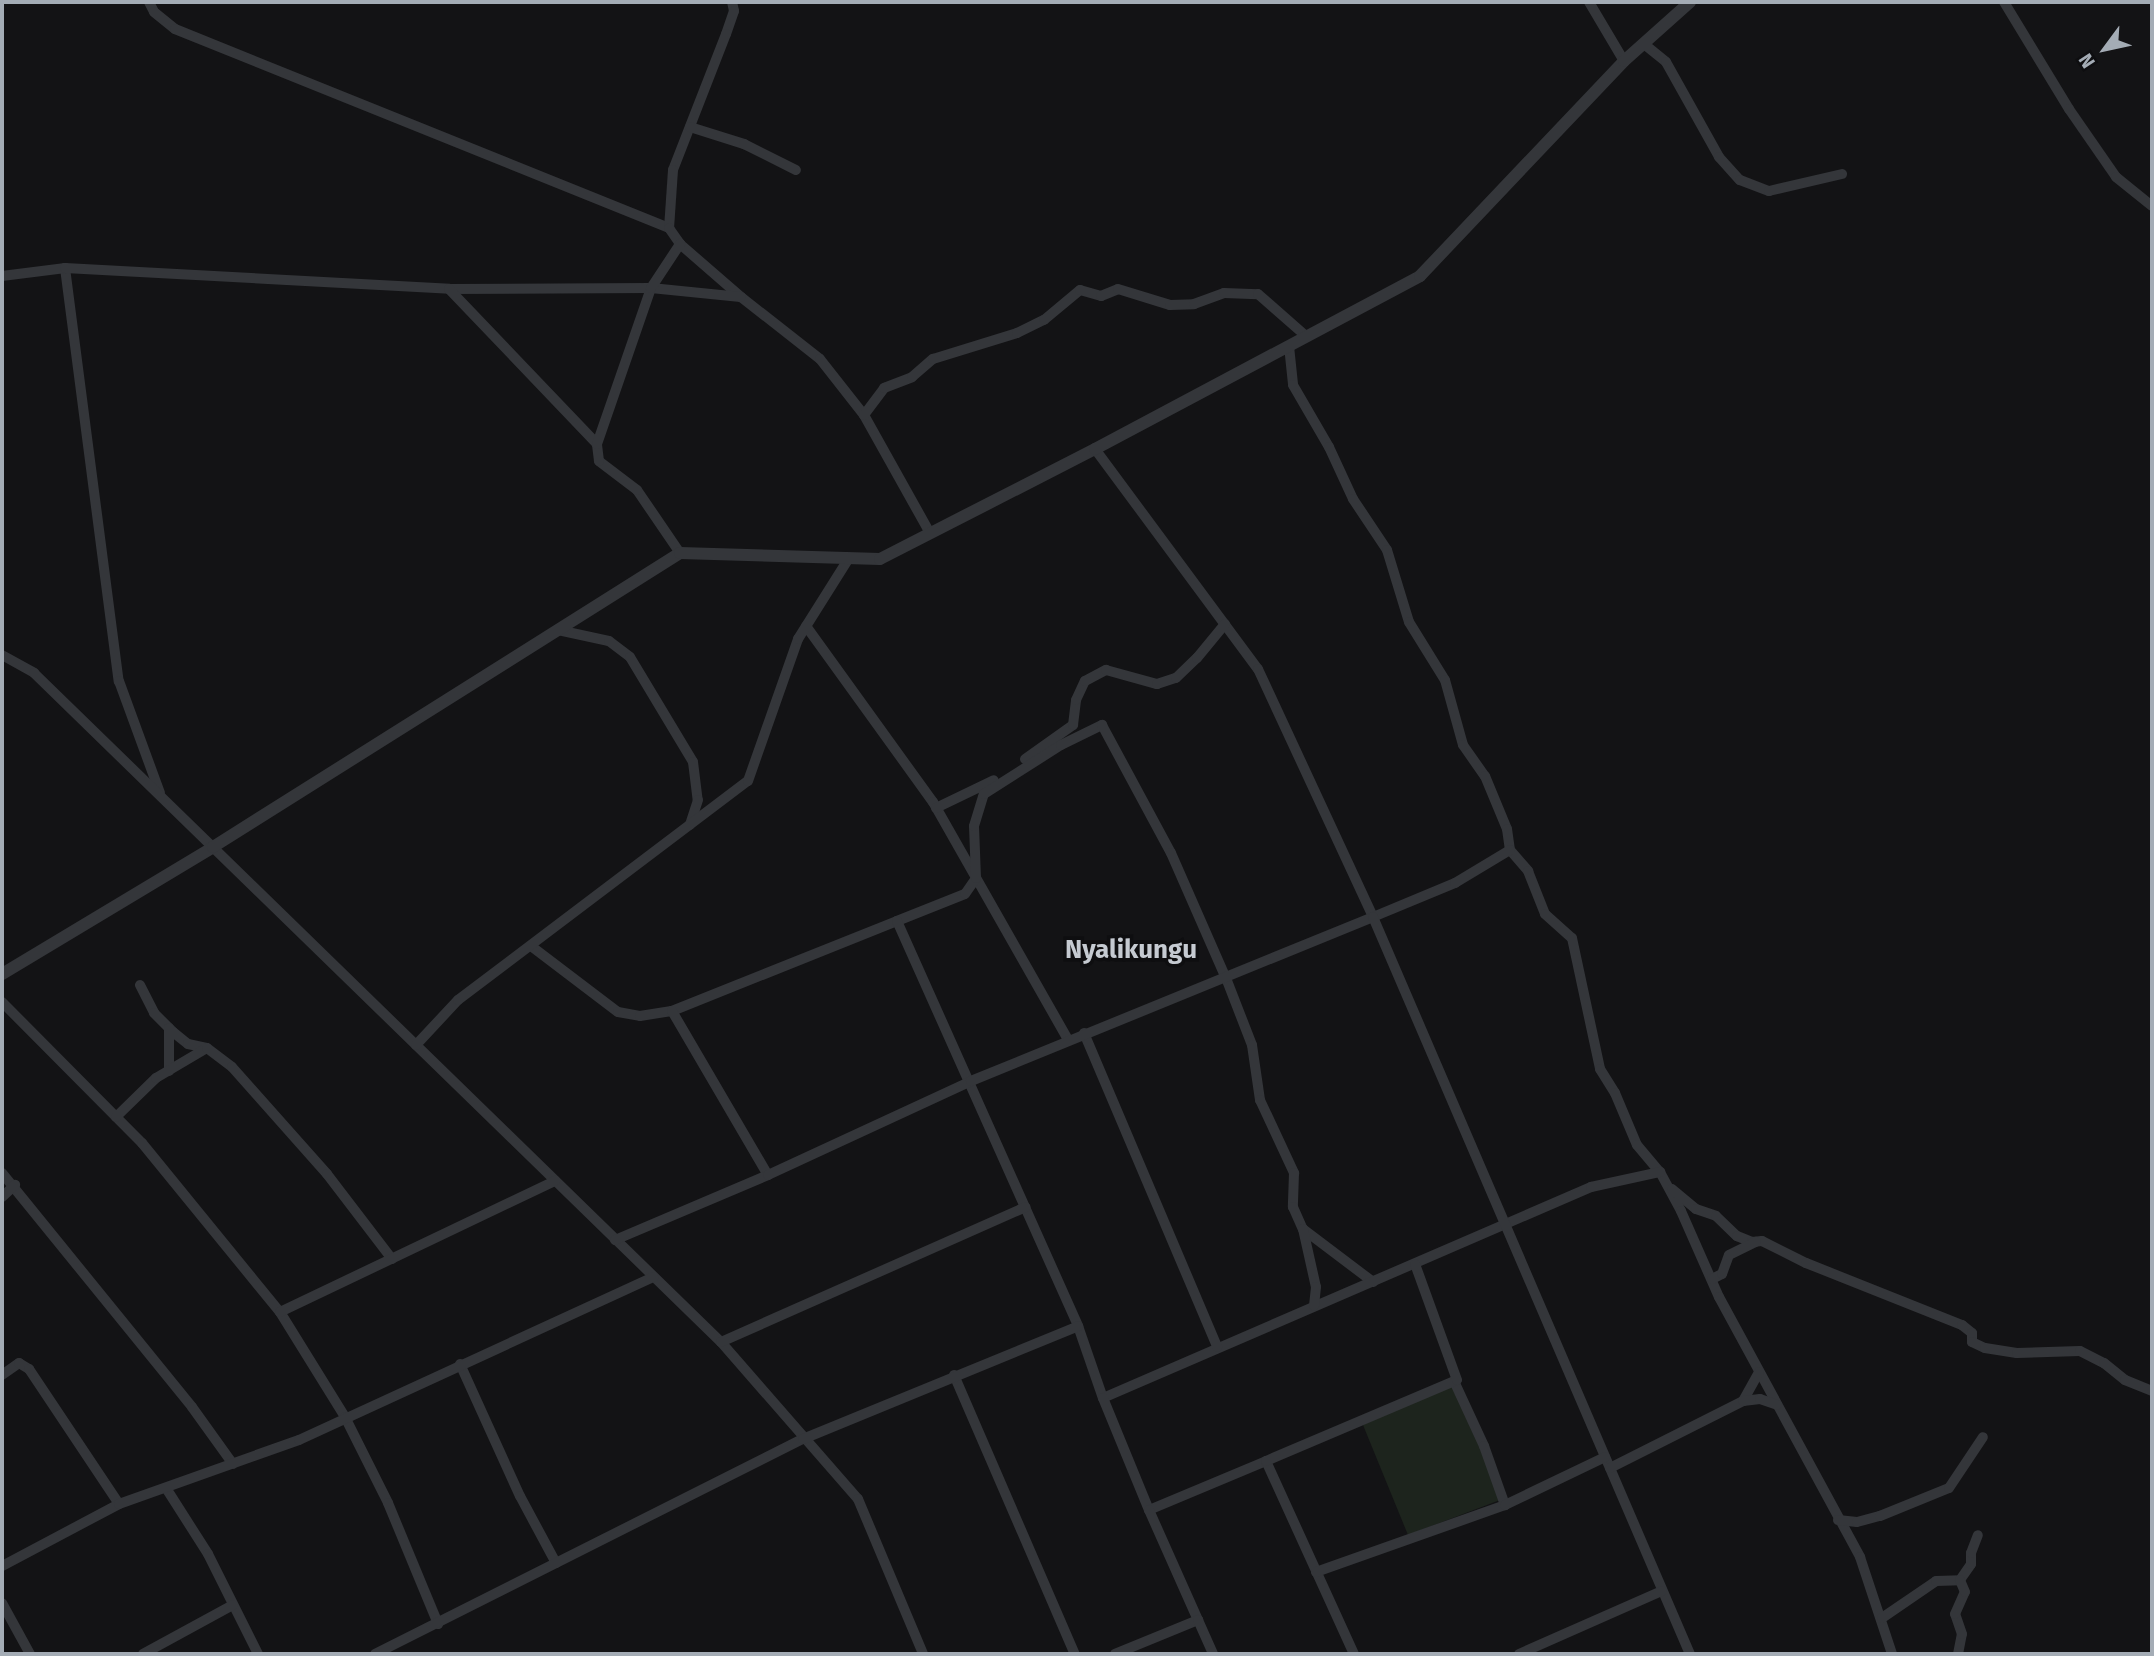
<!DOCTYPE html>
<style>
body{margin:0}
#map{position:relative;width:2154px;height:1656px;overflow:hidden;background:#131315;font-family:"Fira Sans",sans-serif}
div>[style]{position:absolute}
.green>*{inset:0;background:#1d241d}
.minor>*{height:10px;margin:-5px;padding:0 5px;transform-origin:5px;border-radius:5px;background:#34363a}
.tertiary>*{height:12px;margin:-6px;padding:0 6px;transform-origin:6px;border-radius:6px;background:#34363a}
span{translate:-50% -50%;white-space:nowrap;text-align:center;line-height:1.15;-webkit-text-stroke:7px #0e0e10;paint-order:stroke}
.district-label{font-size:26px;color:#c5cad1;font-weight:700}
.frame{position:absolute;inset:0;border:4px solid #a4acb5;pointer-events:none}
.north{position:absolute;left:2070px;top:14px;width:70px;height:70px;-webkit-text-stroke:5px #0e0e10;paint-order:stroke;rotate:237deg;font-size:19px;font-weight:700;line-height:28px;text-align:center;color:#a4acb5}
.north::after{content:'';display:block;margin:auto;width:24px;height:32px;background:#a4acb5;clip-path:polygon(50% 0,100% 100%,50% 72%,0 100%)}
</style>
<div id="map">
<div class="green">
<div style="clip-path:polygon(1454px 1381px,1500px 1500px,1408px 1535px,1363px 1425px)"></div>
</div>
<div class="minor">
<div style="left:149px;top:2px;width:11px;rotate:63deg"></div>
<div style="left:154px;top:12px;width:27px;rotate:39deg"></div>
<div style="left:175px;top:29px;width:533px;rotate:21.94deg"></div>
<div style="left:732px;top:2px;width:9px;rotate:77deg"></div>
<div style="left:734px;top:11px;width:24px;rotate:109deg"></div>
<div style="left:726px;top:34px;width:146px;rotate:111.3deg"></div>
<div style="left:673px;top:170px;width:58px;rotate:93.9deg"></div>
<div style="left:669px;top:228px;width:19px;rotate:55deg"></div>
<div style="left:680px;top:244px;width:81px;rotate:41deg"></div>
<div style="left:741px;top:297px;width:100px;rotate:38.1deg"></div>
<div style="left:820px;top:359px;width:71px;rotate:51.8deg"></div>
<div style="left:864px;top:415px;width:135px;rotate:60.8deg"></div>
<div style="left:1589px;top:2px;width:69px;rotate:59.3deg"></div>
<div style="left:2004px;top:2px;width:125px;rotate:58.7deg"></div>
<div style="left:2069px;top:109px;width:83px;rotate:55.3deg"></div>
<div style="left:2116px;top:177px;width:46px;rotate:38.9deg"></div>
<div style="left:1644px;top:44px;width:28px;rotate:39deg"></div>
<div style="left:1666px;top:62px;width:109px;rotate:60.8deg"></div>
<div style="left:1719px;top:157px;width:31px;rotate:48deg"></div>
<div style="left:1740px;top:180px;width:31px;rotate:21deg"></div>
<div style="left:1769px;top:191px;width:75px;rotate:-13.1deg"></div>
<div style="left:690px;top:127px;width:57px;rotate:17.5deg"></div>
<div style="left:744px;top:144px;width:58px;rotate:26.6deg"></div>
<div style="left:65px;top:268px;width:417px;rotate:82.6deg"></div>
<div style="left:119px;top:681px;width:119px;rotate:69.9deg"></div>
<div style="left:2px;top:276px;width:64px;rotate:-7.2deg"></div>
<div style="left:65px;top:268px;width:385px;rotate:3.1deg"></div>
<div style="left:449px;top:289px;width:202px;rotate:-0.3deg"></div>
<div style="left:651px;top:288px;width:90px;rotate:5.7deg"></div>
<div style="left:449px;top:289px;width:214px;rotate:46.3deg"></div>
<div style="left:1289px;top:346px;width:39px;rotate:84deg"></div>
<div style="left:1293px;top:385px;width:72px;rotate:59.9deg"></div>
<div style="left:1329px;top:447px;width:57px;rotate:65.2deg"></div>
<div style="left:1353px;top:499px;width:61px;rotate:56.3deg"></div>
<div style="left:1387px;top:550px;width:75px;rotate:73deg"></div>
<div style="left:1409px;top:622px;width:68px;rotate:58.2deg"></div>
<div style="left:1445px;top:680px;width:67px;rotate:74.5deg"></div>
<div style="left:1463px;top:745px;width:38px;rotate:55deg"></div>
<div style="left:1485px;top:776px;width:57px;rotate:67.5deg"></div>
<div style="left:1507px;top:829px;width:21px;rotate:82deg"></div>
<div style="left:1510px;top:850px;width:28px;rotate:49deg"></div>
<div style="left:1528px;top:871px;width:46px;rotate:68.4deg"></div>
<div style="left:1545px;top:914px;width:36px;rotate:42deg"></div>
<div style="left:1572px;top:938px;width:134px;rotate:77.9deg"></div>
<div style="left:1600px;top:1069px;width:28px;rotate:58deg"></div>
<div style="left:1615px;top:1093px;width:56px;rotate:67.1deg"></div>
<div style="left:1637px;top:1145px;width:35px;rotate:50deg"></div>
<div style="left:1660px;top:1172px;width:44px;rotate:61.7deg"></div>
<div style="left:1681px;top:1211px;width:94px;rotate:66.2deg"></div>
<div style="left:1719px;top:1297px;width:296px;rotate:61.5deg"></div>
<div style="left:1860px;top:1557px;width:102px;rotate:71.7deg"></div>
<div style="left:864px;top:415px;width:34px;rotate:-53deg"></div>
<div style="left:884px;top:388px;width:30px;rotate:-21deg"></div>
<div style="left:912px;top:377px;width:28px;rotate:-41deg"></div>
<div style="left:933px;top:359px;width:88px;rotate:-17.2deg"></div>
<div style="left:1017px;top:333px;width:30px;rotate:-26deg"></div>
<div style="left:1044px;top:320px;width:47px;rotate:-39.8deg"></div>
<div style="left:1080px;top:290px;width:22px;rotate:16deg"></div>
<div style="left:1101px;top:296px;width:18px;rotate:-22deg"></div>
<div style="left:1118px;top:289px;width:54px;rotate:17.1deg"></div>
<div style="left:1170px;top:305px;width:24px;rotate:-2deg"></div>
<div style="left:1194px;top:304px;width:32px;rotate:-20deg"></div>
<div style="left:1224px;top:293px;width:34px;rotate:2deg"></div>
<div style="left:1258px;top:294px;width:64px;rotate:41.2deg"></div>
<div style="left:1095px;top:449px;width:274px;rotate:53.5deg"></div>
<div style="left:1258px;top:669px;width:273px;rotate:65.1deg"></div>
<div style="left:1373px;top:917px;width:89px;rotate:-22.5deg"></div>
<div style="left:1455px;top:883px;width:64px;rotate:-31deg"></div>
<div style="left:680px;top:553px;width:76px;rotate:-124.3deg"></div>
<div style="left:637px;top:490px;width:48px;rotate:-142.7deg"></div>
<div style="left:599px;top:461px;width:17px;rotate:-97deg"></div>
<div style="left:597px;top:444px;width:165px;rotate:-70.9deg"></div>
<div style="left:651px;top:288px;width:53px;rotate:-56.6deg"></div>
<div style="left:806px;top:626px;width:217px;rotate:54.2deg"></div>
<div style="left:933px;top:802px;width:274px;rotate:60.4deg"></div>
<div style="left:558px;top:630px;width:52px;rotate:12.2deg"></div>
<div style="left:609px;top:641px;width:26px;rotate:37deg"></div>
<div style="left:630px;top:657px;width:122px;rotate:59deg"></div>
<div style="left:693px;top:762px;width:38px;rotate:83deg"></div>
<div style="left:698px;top:800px;width:26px;rotate:108deg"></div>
<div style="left:2px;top:655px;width:37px;rotate:29deg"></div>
<div style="left:34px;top:673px;width:959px;rotate:44.24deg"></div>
<div style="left:721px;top:1342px;width:208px;rotate:48.9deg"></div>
<div style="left:858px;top:1499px;width:168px;rotate:67.2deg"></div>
<div style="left:1025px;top:759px;width:59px;rotate:-35.3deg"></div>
<div style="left:1073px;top:725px;width:25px;rotate:-83deg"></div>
<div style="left:1076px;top:700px;width:21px;rotate:-65deg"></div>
<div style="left:1085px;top:681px;width:24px;rotate:-28deg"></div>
<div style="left:1106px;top:670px;width:53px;rotate:15.4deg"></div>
<div style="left:1157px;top:684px;width:20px;rotate:-18deg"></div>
<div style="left:1176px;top:678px;width:29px;rotate:-44deg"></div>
<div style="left:1197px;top:658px;width:44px;rotate:-50.5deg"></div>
<div style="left:936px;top:808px;width:64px;rotate:-25.8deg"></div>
<div style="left:897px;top:921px;width:73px;rotate:-21.7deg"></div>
<div style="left:965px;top:894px;width:19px;rotate:-55deg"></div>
<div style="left:976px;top:878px;width:52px;rotate:-92.2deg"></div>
<div style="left:974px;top:826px;width:34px;rotate:-73deg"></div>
<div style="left:984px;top:794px;width:91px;rotate:-32.5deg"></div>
<div style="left:1061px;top:745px;width:46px;rotate:-26deg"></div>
<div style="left:1102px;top:725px;width:145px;rotate:61.7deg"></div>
<div style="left:1171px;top:853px;width:137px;rotate:66.3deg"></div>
<div style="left:1226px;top:978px;width:72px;rotate:68.8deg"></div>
<div style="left:1252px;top:1045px;width:56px;rotate:81.7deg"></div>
<div style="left:1260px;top:1100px;width:81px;rotate:65deg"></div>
<div style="left:1294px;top:1173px;width:34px;rotate:92deg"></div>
<div style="left:1293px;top:1207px;width:24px;rotate:66deg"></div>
<div style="left:1303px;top:1229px;width:88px;rotate:37.1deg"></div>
<div style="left:531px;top:946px;width:109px;rotate:37.2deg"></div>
<div style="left:618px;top:1012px;width:22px;rotate:10deg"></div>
<div style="left:640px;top:1016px;width:32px;rotate:-9deg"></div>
<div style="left:672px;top:1011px;width:242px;rotate:-21.8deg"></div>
<div style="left:897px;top:921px;width:444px;rotate:65.9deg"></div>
<div style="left:1078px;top:1326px;width:76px;rotate:70.9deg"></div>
<div style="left:1103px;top:1398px;width:532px;rotate:-23.38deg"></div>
<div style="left:1591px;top:1187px;width:71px;rotate:-12.3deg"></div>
<div style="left:140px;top:985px;width:31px;rotate:63deg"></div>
<div style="left:154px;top:1013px;width:27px;rotate:45deg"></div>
<div style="left:173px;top:1032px;width:19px;rotate:39deg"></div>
<div style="left:188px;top:1044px;width:19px;rotate:12deg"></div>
<div style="left:2px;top:1002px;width:199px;rotate:45.2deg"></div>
<div style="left:142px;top:1143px;width:218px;rotate:50.8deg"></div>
<div style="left:280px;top:1312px;width:123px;rotate:58.2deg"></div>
<div style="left:345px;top:1417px;width:96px;rotate:63.4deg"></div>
<div style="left:388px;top:1503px;width:131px;rotate:67.5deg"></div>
<div style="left:672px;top:1011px;width:190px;rotate:59.7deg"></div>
<div style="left:1084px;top:1033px;width:341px;rotate:67deg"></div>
<div style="left:416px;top:1045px;width:62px;rotate:-47deg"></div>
<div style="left:458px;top:1000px;width:363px;rotate:-37.1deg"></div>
<div style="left:748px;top:781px;width:151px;rotate:-70.6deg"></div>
<div style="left:798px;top:639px;width:96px;rotate:-57.8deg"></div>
<div style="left:169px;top:1071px;width:43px;rotate:-90deg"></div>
<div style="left:116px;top:1117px;width:56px;rotate:-44.3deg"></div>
<div style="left:156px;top:1078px;width:59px;rotate:-30.5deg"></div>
<div style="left:207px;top:1048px;width:31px;rotate:37deg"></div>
<div style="left:232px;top:1067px;width:143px;rotate:48.4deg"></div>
<div style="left:327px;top:1174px;width:107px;rotate:52.6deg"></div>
<div style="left:2px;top:1173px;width:301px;rotate:50.9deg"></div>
<div style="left:192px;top:1407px;width:70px;rotate:54.3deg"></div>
<div style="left:1672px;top:1189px;width:31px;rotate:40deg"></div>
<div style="left:1696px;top:1209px;width:21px;rotate:19deg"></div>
<div style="left:1716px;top:1216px;width:29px;rotate:44deg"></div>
<div style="left:1737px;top:1236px;width:16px;rotate:22deg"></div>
<div style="left:1752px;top:1242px;width:10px;rotate:-6deg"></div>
<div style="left:1762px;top:1241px;width:49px;rotate:26.6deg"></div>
<div style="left:1806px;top:1263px;width:168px;rotate:21.7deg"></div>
<div style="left:1962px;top:1325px;width:13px;rotate:39deg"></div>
<div style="left:1972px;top:1333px;width:9px;rotate:90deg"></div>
<div style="left:1972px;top:1342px;width:14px;rotate:25deg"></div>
<div style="left:1985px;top:1348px;width:32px;rotate:9deg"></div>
<div style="left:2017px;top:1353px;width:63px;rotate:-1.8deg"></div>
<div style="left:2080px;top:1351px;width:27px;rotate:27deg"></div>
<div style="left:2104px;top:1363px;width:27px;rotate:39deg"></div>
<div style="left:2125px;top:1380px;width:29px;rotate:22deg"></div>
<div style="left:2px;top:1197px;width:18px;rotate:-43deg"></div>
<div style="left:1303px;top:1229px;width:59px;rotate:77.4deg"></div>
<div style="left:1316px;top:1287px;width:19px;rotate:96deg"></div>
<div style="left:615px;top:1240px;width:166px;rotate:-23deg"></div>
<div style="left:768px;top:1175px;width:224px;rotate:-24.8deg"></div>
<div style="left:971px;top:1081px;width:434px;rotate:-22.2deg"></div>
<div style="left:1373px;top:917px;width:802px;rotate:66.73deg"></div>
<div style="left:1712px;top:1279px;width:11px;rotate:-27deg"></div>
<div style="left:1722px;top:1274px;width:20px;rotate:-70deg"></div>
<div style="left:1729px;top:1255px;width:30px;rotate:-26deg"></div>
<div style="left:280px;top:1312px;width:305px;rotate:-25.5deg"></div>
<div style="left:721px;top:1342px;width:333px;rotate:-23.9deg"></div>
<div style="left:460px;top:1364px;width:145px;rotate:65.6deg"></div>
<div style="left:520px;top:1496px;width:76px;rotate:61.8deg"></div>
<div style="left:2px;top:1375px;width:21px;rotate:-35deg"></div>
<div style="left:19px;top:1363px;width:12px;rotate:31deg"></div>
<div style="left:29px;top:1369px;width:162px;rotate:56.3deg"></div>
<div style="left:954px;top:1375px;width:304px;rotate:66.6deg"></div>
<div style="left:1454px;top:1381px;width:72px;rotate:65.2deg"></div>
<div style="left:1484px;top:1446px;width:63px;rotate:70.4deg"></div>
<div style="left:1103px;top:1398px;width:121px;rotate:67.7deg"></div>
<div style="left:1149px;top:1510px;width:127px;rotate:-22.7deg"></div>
<div style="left:1266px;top:1461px;width:212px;rotate:65.5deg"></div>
<div style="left:1743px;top:1401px;width:33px;rotate:-61deg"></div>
<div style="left:1266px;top:1461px;width:207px;rotate:-23deg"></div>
<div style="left:1457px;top:1380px;width:123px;rotate:-109.9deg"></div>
<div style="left:1610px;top:1468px;width:149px;rotate:-26.7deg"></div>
<div style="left:1743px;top:1401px;width:17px;rotate:-7deg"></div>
<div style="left:1760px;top:1399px;width:18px;rotate:19deg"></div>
<div style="left:166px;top:1488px;width:78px;rotate:57.5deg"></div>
<div style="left:208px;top:1554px;width:112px;rotate:63.4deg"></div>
<div style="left:1149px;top:1510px;width:120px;rotate:66deg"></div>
<div style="left:1838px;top:1520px;width:19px;rotate:6deg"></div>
<div style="left:1857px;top:1522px;width:24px;rotate:-15deg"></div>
<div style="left:1880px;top:1516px;width:74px;rotate:-22.1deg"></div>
<div style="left:1949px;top:1488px;width:61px;rotate:-56.3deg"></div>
<div style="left:2px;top:1566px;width:132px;rotate:-27.9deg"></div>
<div style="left:119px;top:1504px;width:191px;rotate:-19.6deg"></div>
<div style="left:299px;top:1440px;width:390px;rotate:-24.7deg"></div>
<div style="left:1316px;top:1572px;width:201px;rotate:-19.5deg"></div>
<div style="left:1505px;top:1505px;width:111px;rotate:-25.6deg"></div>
<div style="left:2px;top:1603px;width:58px;rotate:61.2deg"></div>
<div style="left:1882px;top:1618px;width:65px;rotate:-34.4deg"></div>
<div style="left:1936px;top:1581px;width:24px;rotate:-2deg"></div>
<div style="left:1960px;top:1580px;width:19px;rotate:-55deg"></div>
<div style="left:1971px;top:1564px;width:11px;rotate:-90deg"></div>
<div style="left:1971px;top:1553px;width:19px;rotate:-69deg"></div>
<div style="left:143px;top:1654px;width:102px;rotate:-28.6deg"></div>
<div style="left:375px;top:1654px;width:479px;rotate:-26.7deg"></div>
<div style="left:803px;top:1439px;width:297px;rotate:-22.3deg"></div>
<div style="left:1115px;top:1654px;width:90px;rotate:-22.3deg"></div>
<div style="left:1198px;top:1620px;width:37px;rotate:66deg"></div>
<div style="left:1519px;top:1654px;width:156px;rotate:-23.8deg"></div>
<div style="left:1958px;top:1654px;width:20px;rotate:-79deg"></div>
<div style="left:1962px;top:1634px;width:21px;rotate:-109deg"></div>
<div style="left:1955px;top:1614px;width:24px;rotate:-66deg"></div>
<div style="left:1965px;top:1592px;width:13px;rotate:-113deg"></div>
</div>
<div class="tertiary">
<div style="left:2px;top:974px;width:246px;rotate:-31deg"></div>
<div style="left:213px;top:847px;width:552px;rotate:-32.19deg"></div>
<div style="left:680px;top:553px;width:200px;rotate:1.7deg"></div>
<div style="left:880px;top:559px;width:242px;rotate:-27.1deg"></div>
<div style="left:1095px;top:449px;width:368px;rotate:-28deg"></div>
<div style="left:1420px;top:276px;width:296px;rotate:-46.5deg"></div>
<div style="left:1624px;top:61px;width:89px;rotate:-41.8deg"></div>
</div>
<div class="district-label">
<span style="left:1131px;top:950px">Nyalikungu</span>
</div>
<div class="frame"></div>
<div class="north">N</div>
</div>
